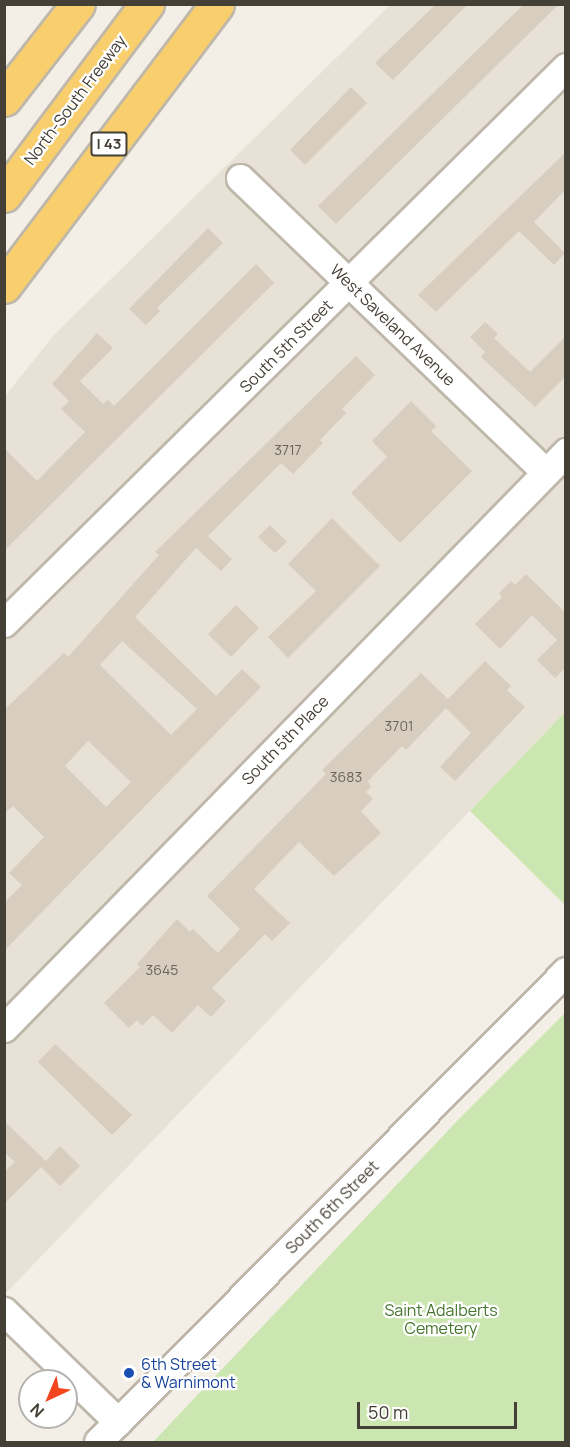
<!DOCTYPE html>
<style>
body{margin:0}
#map{position:relative;width:570px;height:1447px;overflow:hidden;background:#f3efe7;font-family:Manrope,sans-serif}
div>[style]{position:absolute}
.residential>*{inset:0;background:#e7e2d5}
.green>*{inset:0;background:#cce6b1}
.building>*{inset:0;background:#d7cebf}
.roads{filter:drop-shadow(2px 0 #beb7aa) drop-shadow(-2px 0 #beb7aa) drop-shadow(0 2px #beb7aa) drop-shadow(0 -2px #beb7aa)}
.minor>*{height:27px;margin:-13.5px;padding:0 13.5px;transform-origin:13.5px;border-radius:13.5px;background:#fff}
.highway>*{height:33px;margin:-16.5px;padding:0 16.5px;transform-origin:16.5px;border-radius:16.5px;background:#f9ce6c}
.dots>*{width:16px;height:16px;translate:-50% -50%;box-sizing:border-box;border:3px solid #fff;border-radius:50%}
span{translate:-50% -50%;white-space:nowrap;text-align:center;line-height:1.15;-webkit-text-stroke:4.5px #fff;paint-order:stroke}
.number-label{font-size:14px;color:#6a6458}
.number-label span{-webkit-text-stroke-width:0}
.shield-label span{padding:2px 4px;background:#fff;border:2px solid;border-radius:4px;-webkit-text-stroke-width:0}
.shield-label{font-size:15px;color:#454036;font-weight:700}
.street-label{font-size:16px;color:#454036}
.park-label{font-size:16px;color:#45752b}
.transit-label{font-size:16px;color:#164399}
.left{translate:0 -50%;text-align:left}
.frame{position:absolute;inset:0;border:6px solid #454036;pointer-events:none}
.north{position:absolute;left:18px;top:1369px;width:60px;height:60px;box-sizing:border-box;background:#fff;border:2px solid #b5b3af;border-radius:50%;rotate:224deg;font-size:16px;font-weight:700;line-height:24px;text-align:center;color:#454036}
.north::after{content:'';display:block;margin:auto;width:21px;height:27px;background:#f3451e;clip-path:polygon(50% 0,100% 100%,50% 72%,0 100%)}
.scale{position:absolute;left:357px;top:1402px;width:160px;height:27px;box-sizing:border-box;border:3px solid #454036;border-top:0;padding-left:8px;font-size:18px;line-height:21px;white-space:nowrap;color:#454036;-webkit-text-stroke:4px #fff;paint-order:stroke}
</style>
<div id="map">
<div class="residential">
<div style="clip-path:polygon(390px 5px,565px 5px,565px 712px,5px 1294px,5px 396px,54px 335px)"></div>
</div>
<div class="green">
<div style="clip-path:polygon(565px 712px,565px 905px,470px 811px)"></div>
<div style="clip-path:polygon(565px 1013px,565px 1442px,153px 1442px,458px 1120px)"></div>
</div>
<div class="building">
<div style="clip-path:polygon(436px 4px,468px 4px,393px 80px,375px 63px)"></div>
<div style="clip-path:polygon(524px 4px,559px 4px,336px 224px,318px 206px)"></div>
<div style="clip-path:polygon(351px 87px,367px 103px,305px 165px,290px 150px)"></div>
<div style="clip-path:polygon(566px 152px,566px 189px,534px 222px,565px 253px,554px 265px,519px 231px,436px 312px,418px 295px)"></div>
<div style="clip-path:polygon(208px 228px,223px 243px,157px 308px,160px 311px,146px 325px,129px 309px)"></div>
<div style="clip-path:polygon(256px 264px,274px 283px,4px 551px,4px 448px,37px 481px,85px 432px,61px 409px,69px 401px,52px 384px,97px 333px,113px 348px,80px 381px,103px 404px,108px 400px,114px 406px)"></div>
<div style="clip-path:polygon(485px 322px,498px 334px,494px 338px,530px 372px,566px 336px,566px 376px,535px 407px,481px 357px,485px 352px,470px 337px)"></div>
<div style="clip-path:polygon(evenodd,356px 356px,375px 375px,342px 409px,346px 413px,320px 440px,323px 443px,293px 474px,281px 463px,208px 536px,232px 559px,221px 571px,196px 548px,135px 617px,216px 696px,242px 669px,261px 687px,4px 951px,4px 903px,22px 885px,9px 873px,44px 837px,13px 806px,4px 814px,4px 710px,64px 653px,68px 657px,159px 555px,155px 552px,356px 356px,122px 641px,197px 709px,171px 735px,100px 665px,122px 641px,356px 356px,88px 741px,131px 782px,106px 807px,65px 766px,88px 741px)"></div>
<div style="clip-path:polygon(411px 401px,436px 426px,431px 431px,472px 471px,400px 543px,351px 493px,387px 457px,372px 441px)"></div>
<div style="clip-path:polygon(332px 518px,380px 566px,288px 658px,268px 637px,316px 591px,288px 564px)"></div>
<div style="clip-path:polygon(270px 525px,287px 542px,275px 553px,258px 537px)"></div>
<div style="clip-path:polygon(526px 574px,566px 613px,566px 667px,555px 678px,537px 660px,557px 640px,532px 615px,500px 649px,475px 624px,502px 597px,499px 593px,511px 581px,515px 585px)"></div>
<div style="clip-path:polygon(236px 605px,259px 628px,231px 657px,208px 634px)"></div>
<div style="clip-path:polygon(485px 661px,511px 686px,507px 690px,525px 707px,455px 781px,440px 767px,471px 733px,446px 708px,406px 750px,402px 746px,368px 781px,371px 787px,366px 792px,373px 799px,361px 811px,381px 833px,334px 876px,299px 842px,254px 889px,290px 923px,272px 941px,265px 934px,212px 988px,226px 1001px,211px 1017px,198px 1005px,172px 1033px,153px 1015px,142px 1026px,137px 1020px,129px 1028px,104px 1003px,140px 967px,137px 964px,177px 919px,190px 932px,193px 929px,218px 953px,240px 929px,207px 896px,326px 774px,322px 770px,421px 673px,448px 699px)"></div>
<div style="clip-path:polygon(55px 1044px,132px 1115px,112px 1135px,38px 1062px)"></div>
<div style="clip-path:polygon(4px 1121px,46px 1161px,60px 1146px,80px 1166px,60px 1186px,41px 1167px,4px 1204px,4px 1172px,15px 1162px,4px 1152px)"></div>
</div>
<div class="roads">
<div class="minor">
<div style="left:240px;top:178px;width:424px;rotate:43.9deg"></div>
<div style="left:4px;top:623px;width:791px;rotate:-44.69deg"></div>
<div style="left:4px;top:1028px;width:805px;rotate:-45.7deg"></div>
<div style="left:4px;top:1311px;width:159px;rotate:44.2deg"></div>
<div style="left:98px;top:1442px;width:664px;rotate:-45.18deg"></div>
</div>
<div class="highway">
<div style="left:4px;top:99px;width:120px;rotate:-52.1deg"></div>
<div style="left:4px;top:195px;width:239px;rotate:-53.2deg"></div>
<div style="left:4px;top:286px;width:353px;rotate:-52.9deg"></div>
</div>
</div>
<div class="dots">
<div style="left:129px;top:1373px;background:#1a4fb4"></div>
</div>
<div class="number-label">
<span style="left:288px;top:450px">3717</span>
<span style="left:399px;top:726px">3701</span>
<span style="left:346px;top:777px">3683</span>
<span style="left:162px;top:970px">3645</span>
</div>
<div class="shield-label">
<span style="left:109px;top:144px">I 43</span>
</div>
<div class="street-label">
<span style="left:75px;top:100px;rotate:-53deg">North-South Freeway</span>
<span style="left:393px;top:325px;rotate:44deg">West Saveland Avenue</span>
<span style="left:286px;top:346px;rotate:-45deg">South 5th Street</span>
<span style="left:285px;top:740px;rotate:-46deg">South 5th Place</span>
<span style="left:332px;top:1207px;rotate:-45deg">South 6th Street</span>
</div>
<div class="park-label">
<span style="left:441px;top:1319px">Saint Adalberts<br>Cemetery</span>
</div>
<div class="transit-label">
<span class="left" style="left:141px;top:1373px">6th Street<br>&amp; Warnimont</span>
</div>
<div class="frame"></div>
<div class="north">N</div>
<div class="scale">50 m</div>
</div>
